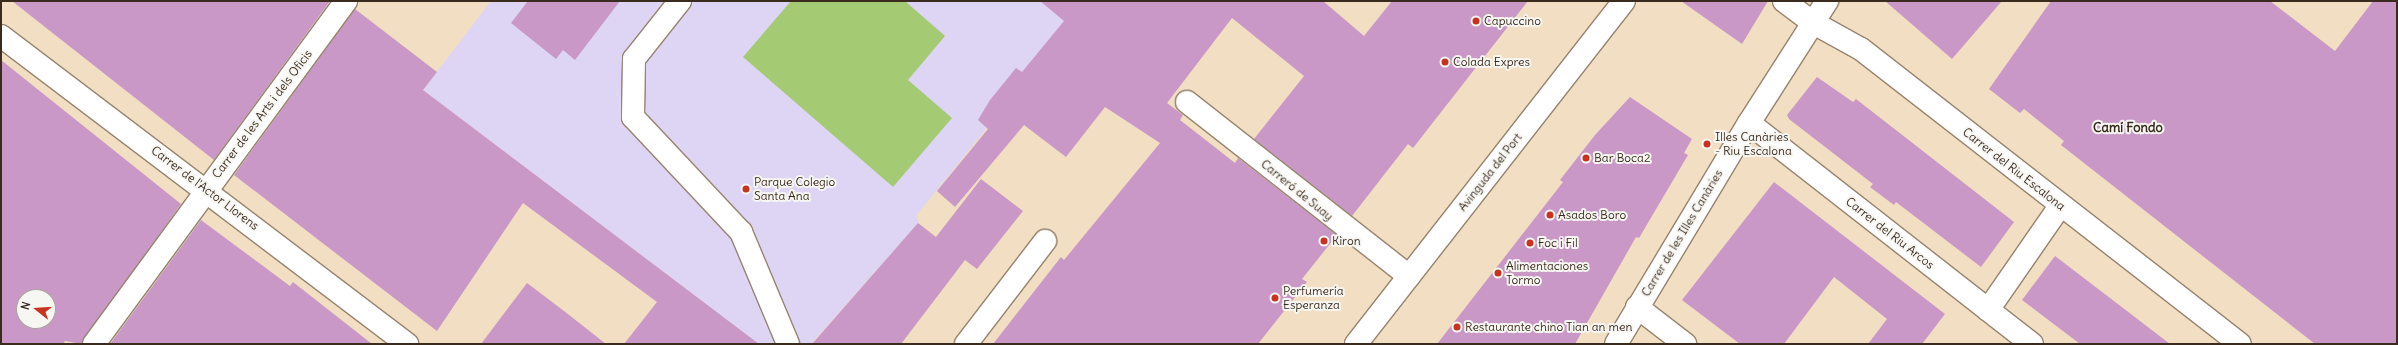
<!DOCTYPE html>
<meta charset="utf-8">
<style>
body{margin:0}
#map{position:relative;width:2398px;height:345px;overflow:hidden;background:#f2dec2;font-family:Delius,sans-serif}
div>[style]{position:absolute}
.built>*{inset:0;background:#ded5f5}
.green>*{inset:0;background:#a4ca74}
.building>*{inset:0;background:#c998c7}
.roads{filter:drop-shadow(1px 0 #968470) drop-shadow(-1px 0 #968470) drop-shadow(0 1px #968470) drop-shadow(0 -1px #968470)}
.minor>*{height:22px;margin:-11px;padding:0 11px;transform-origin:11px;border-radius:11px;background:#fff}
.major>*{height:22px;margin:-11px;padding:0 11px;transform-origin:11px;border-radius:11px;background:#fff}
.dots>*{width:11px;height:11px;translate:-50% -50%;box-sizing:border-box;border:2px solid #f6f6f2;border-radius:50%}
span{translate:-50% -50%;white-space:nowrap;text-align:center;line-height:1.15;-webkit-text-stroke:4px #f6f6f2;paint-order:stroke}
.poi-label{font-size:12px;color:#3b2a1e}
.left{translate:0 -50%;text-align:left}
.street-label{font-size:12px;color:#3b2a1e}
.neighbourhood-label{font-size:13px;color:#3b2a1e;font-weight:700}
.frame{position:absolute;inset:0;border:2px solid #3b2a1e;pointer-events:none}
.north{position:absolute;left:16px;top:289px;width:40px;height:40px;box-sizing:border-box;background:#f6f6f2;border:1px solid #aba49d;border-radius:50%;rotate:287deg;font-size:11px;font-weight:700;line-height:16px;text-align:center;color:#3b2a1e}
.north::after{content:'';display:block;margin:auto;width:14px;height:18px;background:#c8321e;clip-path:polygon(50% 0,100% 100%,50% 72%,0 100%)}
</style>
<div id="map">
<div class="built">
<div style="clip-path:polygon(491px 1px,1089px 1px,916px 216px,919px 222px,811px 344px,759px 344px,423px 90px)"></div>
</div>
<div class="green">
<div style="clip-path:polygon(791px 1px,905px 1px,945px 36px,908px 80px,952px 118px,893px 187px,743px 57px)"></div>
</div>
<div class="building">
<div style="clip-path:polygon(12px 1px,330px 1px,214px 160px)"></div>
<div style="clip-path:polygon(528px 1px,620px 1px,575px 60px,563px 50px,556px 59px,511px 23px)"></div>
<div style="clip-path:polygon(1040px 1px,1323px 1px,1364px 36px,1392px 1px,1528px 1px,1413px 148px,1408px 144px,1352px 216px,1254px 139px,1304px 76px,1232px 18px,1167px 103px,1183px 115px,1180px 120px,1207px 141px,1235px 163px,1238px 158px,1337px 235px,1302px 279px,1307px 282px,1258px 344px,993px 344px,1061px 257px,1064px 260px,1160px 143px,1105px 107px,1066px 157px,1024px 125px,955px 207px,937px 191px,988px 129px,978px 120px,990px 100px,1016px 68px,1022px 72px,1064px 21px)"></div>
<div style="clip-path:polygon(1681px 1px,1768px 1px,1742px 44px)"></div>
<div style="clip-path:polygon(1885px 1px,2002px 1px,1952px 59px)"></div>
<div style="clip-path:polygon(2051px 1px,2270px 1px,2335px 51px,2373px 1px,2397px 1px,2397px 344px,2315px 344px,2061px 145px,2064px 141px,2024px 109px,2020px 113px,1989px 89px)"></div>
<div style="clip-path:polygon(355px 9px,437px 72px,423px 90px,759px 344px,624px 344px,657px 302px,523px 203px,437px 331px,234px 175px)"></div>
<div style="clip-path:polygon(evenodd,1px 60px,181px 204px,82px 344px,65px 341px,63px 344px,1px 344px,1px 60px,24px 297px,48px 297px,48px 321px,24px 321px,24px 297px)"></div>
<div style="clip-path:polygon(1817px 77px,1853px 102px,1856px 99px,2014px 222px,1981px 267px,1896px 202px,1894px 205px,1870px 187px,1873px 184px,1789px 119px,1787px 115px)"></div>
<div style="clip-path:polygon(1630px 97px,1692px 139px,1684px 153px,1688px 155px,1639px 238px,1636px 237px,1575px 344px,1437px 344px,1563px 182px,1560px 180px,1595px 135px)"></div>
<div style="clip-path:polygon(981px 179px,1023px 211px,977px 269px,965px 260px,901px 344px,812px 344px,918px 223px,936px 237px)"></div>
<div style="clip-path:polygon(1774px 182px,1945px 314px,1922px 344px,1868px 344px,1887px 319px,1834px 277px,1784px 344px,1740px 344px,1682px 300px)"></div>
<div style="clip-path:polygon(201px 220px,290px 286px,293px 282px,372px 344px,110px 344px)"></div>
<div style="clip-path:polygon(2055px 256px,2127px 311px,2170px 344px,2080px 344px,2022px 300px)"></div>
<div style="clip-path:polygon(527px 283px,564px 311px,606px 344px,481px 344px)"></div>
</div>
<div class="roads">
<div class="minor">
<div style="left:680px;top:1px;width:74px;rotate:128.4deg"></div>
<div style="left:634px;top:59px;width:58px;rotate:91deg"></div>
<div style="left:633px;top:117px;width:158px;rotate:46.8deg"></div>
<div style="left:741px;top:232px;width:121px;rotate:67.2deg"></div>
<div style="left:1784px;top:1px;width:35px;rotate:37deg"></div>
<div style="left:1812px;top:22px;width:56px;rotate:28.9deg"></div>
<div style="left:1861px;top:49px;width:480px;rotate:37.9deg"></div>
<div style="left:1px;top:36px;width:510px;rotate:37.18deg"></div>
<div style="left:1187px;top:102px;width:282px;rotate:38.1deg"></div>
<div style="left:1749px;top:123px;width:359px;rotate:38deg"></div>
<div style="left:1637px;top:307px;width:61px;rotate:37.6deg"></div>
<div style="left:1988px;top:310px;width:126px;rotate:-55.3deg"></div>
<div style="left:94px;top:344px;width:426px;rotate:-53.7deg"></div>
<div style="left:966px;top:344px;width:130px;rotate:-52.5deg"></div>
<div style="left:1616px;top:344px;width:258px;rotate:-59deg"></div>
<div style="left:1749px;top:123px;width:145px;rotate:-57.4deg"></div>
</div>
<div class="major">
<div style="left:1356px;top:344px;width:435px;rotate:-52deg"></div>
</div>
</div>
<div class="dots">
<div style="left:1476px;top:21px;background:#c8321e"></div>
<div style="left:1445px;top:62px;background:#c8321e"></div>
<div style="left:1707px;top:144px;background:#c8321e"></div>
<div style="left:1586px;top:158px;background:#c8321e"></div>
<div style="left:746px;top:189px;background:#c8321e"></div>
<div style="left:1550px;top:215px;background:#c8321e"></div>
<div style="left:1324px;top:241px;background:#c8321e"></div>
<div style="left:1530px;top:243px;background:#c8321e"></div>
<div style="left:1498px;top:273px;background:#c8321e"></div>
<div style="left:1275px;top:298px;background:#c8321e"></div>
<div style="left:1457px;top:327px;background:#c8321e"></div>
</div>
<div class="poi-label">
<span class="left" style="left:1484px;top:21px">Capuccino</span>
<span class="left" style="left:1453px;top:62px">Colada Expres</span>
<span class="left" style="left:1715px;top:144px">Illes Canàries<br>- Riu Escalona</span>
<span class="left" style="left:1594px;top:158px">Bar Boca2</span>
<span class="left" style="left:754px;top:189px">Parque Colegio<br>Santa Ana</span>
<span class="left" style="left:1558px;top:215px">Asados Boro</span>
<span class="left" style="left:1332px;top:241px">Kìron</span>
<span class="left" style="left:1538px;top:243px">Foc i Fil</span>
<span class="left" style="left:1506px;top:273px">Alimentaciones<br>Tormo</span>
<span class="left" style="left:1283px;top:298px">Perfumería<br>Esperanza</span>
<span class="left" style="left:1465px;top:327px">Restaurante chino Tian an men</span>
</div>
<div class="street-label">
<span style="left:262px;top:114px;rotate:-53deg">Carrer de les Arts i dels Oficis</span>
<span style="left:2014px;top:169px;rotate:38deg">Carrer del Riu Escalona</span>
<span style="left:1490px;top:172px;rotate:-52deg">Avinguda del Port</span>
<span style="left:205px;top:188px;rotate:37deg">Carrer de l'Actor Llorens</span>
<span style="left:1297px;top:190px;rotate:39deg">Carreró de Suay</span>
<span style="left:1682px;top:233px;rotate:-59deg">Carrer de les Illes Canàries</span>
<span style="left:1890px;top:233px;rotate:38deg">Carrer del Riu Arcos</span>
</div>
<div class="neighbourhood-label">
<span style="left:2128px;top:128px">Camí Fondo</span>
</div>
<div class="frame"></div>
<div class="north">N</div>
</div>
